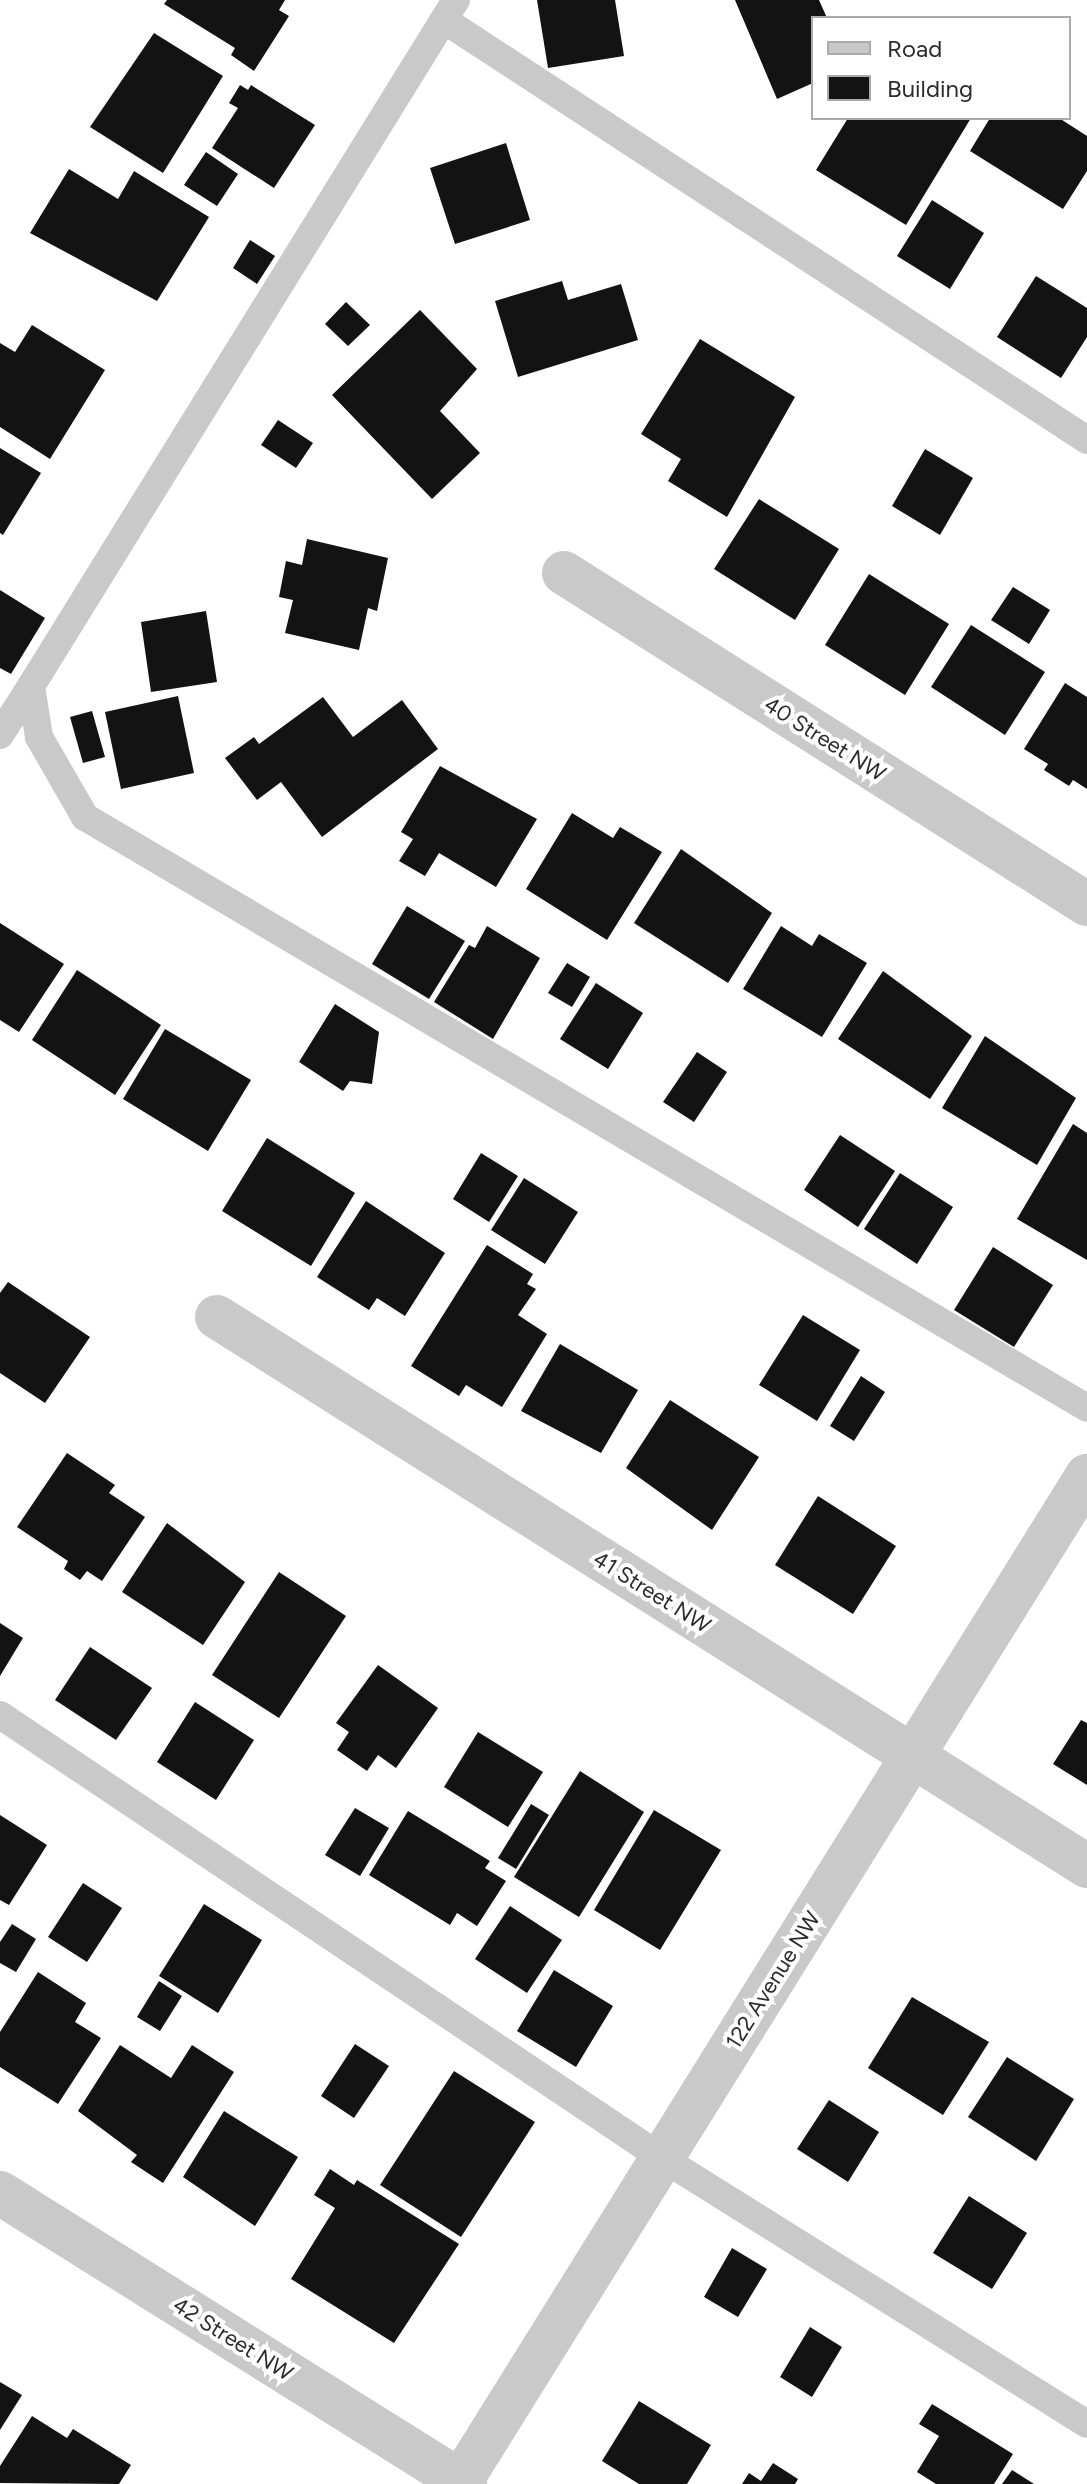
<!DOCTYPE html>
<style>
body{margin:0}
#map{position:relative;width:1087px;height:2484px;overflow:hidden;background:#fff;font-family:Figtree,sans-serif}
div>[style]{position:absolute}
.building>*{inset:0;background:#131313}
.service>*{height:28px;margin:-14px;padding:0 14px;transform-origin:14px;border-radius:14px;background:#c9c9c9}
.minor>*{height:44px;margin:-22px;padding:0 22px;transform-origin:22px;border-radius:22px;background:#c9c9c9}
span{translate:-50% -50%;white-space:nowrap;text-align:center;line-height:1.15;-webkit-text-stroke:8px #fff;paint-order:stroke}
.street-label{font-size:22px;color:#2c2c2c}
.legend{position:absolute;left:811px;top:16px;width:260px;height:104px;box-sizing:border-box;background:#fff;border:2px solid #ababab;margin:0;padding:10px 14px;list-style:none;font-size:24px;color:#2c2c2c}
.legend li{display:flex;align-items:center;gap:16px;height:40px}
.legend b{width:40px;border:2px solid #ababab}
</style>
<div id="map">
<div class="building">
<div style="clip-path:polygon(167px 0,285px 0,279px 10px,289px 16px,254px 71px,231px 55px,235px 48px,164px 4px)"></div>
<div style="clip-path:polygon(537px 0,615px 0,624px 56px,548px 68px)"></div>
<div style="clip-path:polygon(735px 0,819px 0,827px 18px,813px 18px,813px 83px,777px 99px)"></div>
<div style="clip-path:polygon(154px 33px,223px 76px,163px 173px,90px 127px)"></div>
<div style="clip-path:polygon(240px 85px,248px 90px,251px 85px,315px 125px,274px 188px,212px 148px,238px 108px,229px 103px)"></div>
<div style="clip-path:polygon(848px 118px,971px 118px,906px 225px,816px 170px)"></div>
<div style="clip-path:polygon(990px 118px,1059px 118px,1087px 136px,1087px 171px,1063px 209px,970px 151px)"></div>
<div style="clip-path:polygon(506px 143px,530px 220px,455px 244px,430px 168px)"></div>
<div style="clip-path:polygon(206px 152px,238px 174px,217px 206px,184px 185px)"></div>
<div style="clip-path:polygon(69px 169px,118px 199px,134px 171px,209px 217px,157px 301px,30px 233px)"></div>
<div style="clip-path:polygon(932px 200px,984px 233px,950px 289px,897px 256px)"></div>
<div style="clip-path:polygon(250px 240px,275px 256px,257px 284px,233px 268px)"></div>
<div style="clip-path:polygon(1036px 276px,1087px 308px,1087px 337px,1061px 378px,997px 337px)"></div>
<div style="clip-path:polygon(562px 281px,568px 300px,621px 284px,638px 340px,518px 377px,495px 301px)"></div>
<div style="clip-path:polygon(346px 302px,370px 325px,348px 346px,325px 324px)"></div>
<div style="clip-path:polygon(420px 310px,477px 369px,440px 411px,480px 453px,432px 499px,332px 395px)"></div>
<div style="clip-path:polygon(32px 325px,105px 370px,50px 459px,0 427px,0 343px,15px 352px)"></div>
<div style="clip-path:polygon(700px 339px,795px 397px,727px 517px,668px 481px,681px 459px,641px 434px)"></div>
<div style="clip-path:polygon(278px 420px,313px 443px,296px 468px,261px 445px)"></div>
<div style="clip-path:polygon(0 448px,41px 473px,3px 535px,0 533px)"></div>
<div style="clip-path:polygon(925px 449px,973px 478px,940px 535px,892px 506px)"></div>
<div style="clip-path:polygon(759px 499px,839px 549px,795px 620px,714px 569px)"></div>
<div style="clip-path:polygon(307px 539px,388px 558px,377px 611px,368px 608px,359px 650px,285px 633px,293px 600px,279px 597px,286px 561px,302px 565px)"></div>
<div style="clip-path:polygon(869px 574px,949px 624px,905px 695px,825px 645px)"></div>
<div style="clip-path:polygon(1013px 587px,1050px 610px,1029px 644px,991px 620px)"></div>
<div style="clip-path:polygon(0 590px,45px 618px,11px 674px,0 668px)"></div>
<div style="clip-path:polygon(206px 611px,217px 682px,151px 692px,141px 622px)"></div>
<div style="clip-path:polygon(971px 625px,1045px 672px,1005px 735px,931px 687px)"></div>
<div style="clip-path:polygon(1065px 683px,1087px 697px,1087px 789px,1073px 780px,1069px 786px,1044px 770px,1048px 764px,1024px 749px)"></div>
<div style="clip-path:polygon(178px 696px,194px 773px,121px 789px,105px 712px)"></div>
<div style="clip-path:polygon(323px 697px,353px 737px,402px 700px,438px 749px,322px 837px,281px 782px,257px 800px,225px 758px,254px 737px,259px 744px)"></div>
<div style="clip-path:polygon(92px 711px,105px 757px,83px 763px,70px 717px)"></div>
<div style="clip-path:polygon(440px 766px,537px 819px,496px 887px,439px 853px,425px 876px,399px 861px,413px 839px,401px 832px)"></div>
<div style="clip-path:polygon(572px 813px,613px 838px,620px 827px,662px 852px,607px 940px,526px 889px)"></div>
<div style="clip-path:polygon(681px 849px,772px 913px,728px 983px,634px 923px)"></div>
<div style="clip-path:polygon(407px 906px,465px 941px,429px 999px,372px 964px)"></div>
<div style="clip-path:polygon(0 923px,64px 964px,19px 1032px,0 1020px)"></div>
<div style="clip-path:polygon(487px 926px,540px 958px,493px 1039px,434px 1002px,469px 945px,475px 948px)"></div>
<div style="clip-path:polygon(781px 926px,812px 946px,819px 934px,867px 963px,822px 1037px,743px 989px)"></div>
<div style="clip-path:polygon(567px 963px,590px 977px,572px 1007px,548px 993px)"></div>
<div style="clip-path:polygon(77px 970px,161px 1025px,115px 1095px,32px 1040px)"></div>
<div style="clip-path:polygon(883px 971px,972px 1036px,930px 1099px,838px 1039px)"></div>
<div style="clip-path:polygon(596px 983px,643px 1013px,608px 1069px,560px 1039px)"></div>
<div style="clip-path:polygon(335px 1004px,379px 1032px,372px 1084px,350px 1081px,343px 1091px,299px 1062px)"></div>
<div style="clip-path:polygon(165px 1029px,251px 1080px,208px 1151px,123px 1099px)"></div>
<div style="clip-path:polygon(985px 1036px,1076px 1098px,1037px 1165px,942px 1108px)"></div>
<div style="clip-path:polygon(697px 1052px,727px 1072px,694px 1122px,663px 1102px)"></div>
<div style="clip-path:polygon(1073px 1124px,1087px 1133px,1087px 1260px,1017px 1219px)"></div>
<div style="clip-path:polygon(840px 1135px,895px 1171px,858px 1227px,804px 1190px)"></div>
<div style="clip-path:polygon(267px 1138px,355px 1193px,311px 1266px,222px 1211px)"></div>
<div style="clip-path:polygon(481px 1153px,518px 1176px,489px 1222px,453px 1199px)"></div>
<div style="clip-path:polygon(900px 1173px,953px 1207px,917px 1264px,864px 1229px)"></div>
<div style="clip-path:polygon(524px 1178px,578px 1212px,545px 1264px,491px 1230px)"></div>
<div style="clip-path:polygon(366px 1201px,445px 1253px,405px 1316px,377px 1298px,369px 1310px,317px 1277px)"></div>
<div style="clip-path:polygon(487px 1245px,533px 1274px,527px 1284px,536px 1289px,518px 1315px,547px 1334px,502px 1407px,466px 1385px,459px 1396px,411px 1366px)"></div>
<div style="clip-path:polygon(993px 1247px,1053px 1285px,1014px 1347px,954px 1310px)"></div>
<div style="clip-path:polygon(8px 1282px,90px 1337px,45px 1403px,0 1373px,0 1293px)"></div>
<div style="clip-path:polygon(803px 1315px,860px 1350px,817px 1421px,759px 1385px)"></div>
<div style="clip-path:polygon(560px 1344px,638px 1390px,601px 1453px,521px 1411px)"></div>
<div style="clip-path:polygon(861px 1376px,885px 1392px,854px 1441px,830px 1426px)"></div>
<div style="clip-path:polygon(670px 1400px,759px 1457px,712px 1530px,626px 1468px)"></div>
<div style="clip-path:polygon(67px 1453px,115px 1485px,109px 1493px,145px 1517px,102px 1581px,87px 1571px,80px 1580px,64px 1569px,68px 1561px,17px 1527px)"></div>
<div style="clip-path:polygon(818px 1496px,896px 1546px,853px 1614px,775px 1565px)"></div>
<div style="clip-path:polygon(167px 1523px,245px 1582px,203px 1645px,122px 1592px)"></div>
<div style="clip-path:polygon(279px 1572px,346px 1616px,279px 1718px,212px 1675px)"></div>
<div style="clip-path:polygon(0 1623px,23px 1638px,0 1676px)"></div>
<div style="clip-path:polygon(90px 1647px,152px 1688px,116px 1740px,55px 1700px)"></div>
<div style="clip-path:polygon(378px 1665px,438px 1708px,396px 1768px,378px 1755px,367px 1771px,337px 1750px,349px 1732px,336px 1723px)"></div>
<div style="clip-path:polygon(195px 1702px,254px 1740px,216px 1800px,157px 1762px)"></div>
<div style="clip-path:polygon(1081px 1720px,1087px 1723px,1087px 1785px,1053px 1764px)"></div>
<div style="clip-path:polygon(478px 1732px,543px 1772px,508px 1827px,444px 1787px)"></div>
<div style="clip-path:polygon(580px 1771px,644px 1812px,579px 1917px,514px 1877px)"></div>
<div style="clip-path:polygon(531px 1804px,549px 1815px,516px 1869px,498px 1858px)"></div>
<div style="clip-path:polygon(355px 1808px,389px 1828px,360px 1876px,325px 1855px)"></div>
<div style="clip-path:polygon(654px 1810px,721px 1850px,660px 1950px,594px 1910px)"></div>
<div style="clip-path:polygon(408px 1811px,490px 1861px,485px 1868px,506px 1881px,477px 1926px,457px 1913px,450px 1925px,369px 1875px)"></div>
<div style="clip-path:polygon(0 1815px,47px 1845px,9px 1905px,0 1900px)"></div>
<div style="clip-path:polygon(83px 1883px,122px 1908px,87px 1962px,48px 1937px)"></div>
<div style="clip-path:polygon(204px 1904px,262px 1940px,218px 2013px,159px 1976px)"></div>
<div style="clip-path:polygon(510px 1906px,562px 1940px,527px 1993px,475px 1959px)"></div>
<div style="clip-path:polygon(12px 1924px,36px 1939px,16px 1972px,0 1963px,0 1942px)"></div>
<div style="clip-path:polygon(554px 1970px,613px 2006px,576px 2067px,517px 2031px)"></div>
<div style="clip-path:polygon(38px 1972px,86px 2003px,75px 2022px,101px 2038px,58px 2104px,0 2067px,0 2032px)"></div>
<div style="clip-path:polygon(159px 1981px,182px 1996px,160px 2031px,137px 2017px)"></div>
<div style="clip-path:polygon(912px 1997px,989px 2042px,943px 2115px,868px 2068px)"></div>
<div style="clip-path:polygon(355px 2044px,389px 2066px,354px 2118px,321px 2096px)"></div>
<div style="clip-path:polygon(120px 2045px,171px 2078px,192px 2045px,234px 2072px,163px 2183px,131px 2162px,137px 2155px,78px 2111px)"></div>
<div style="clip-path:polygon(1007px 2057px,1074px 2099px,1036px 2161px,968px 2117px)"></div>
<div style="clip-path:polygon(454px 2071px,535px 2122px,461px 2237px,380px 2185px)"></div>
<div style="clip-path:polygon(829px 2100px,879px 2132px,848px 2182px,797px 2149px)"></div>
<div style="clip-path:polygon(224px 2111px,298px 2157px,255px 2226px,183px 2177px)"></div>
<div style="clip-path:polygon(330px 2169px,354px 2185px,357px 2180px,459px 2244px,394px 2343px,291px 2279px,335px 2208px,314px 2195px)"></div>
<div style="clip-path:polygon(969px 2196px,1027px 2233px,992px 2289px,933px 2253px)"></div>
<div style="clip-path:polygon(732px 2248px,767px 2269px,738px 2317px,704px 2297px)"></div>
<div style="clip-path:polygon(810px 2327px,842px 2347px,812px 2397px,780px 2377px)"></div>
<div style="clip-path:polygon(0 2382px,22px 2395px,0 2430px)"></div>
<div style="clip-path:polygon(639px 2401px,711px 2445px,687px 2484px,639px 2484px,602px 2461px)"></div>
<div style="clip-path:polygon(932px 2404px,1013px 2454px,994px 2484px,936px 2484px,917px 2472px,939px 2436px,919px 2424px)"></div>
<div style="clip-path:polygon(32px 2416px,67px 2438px,73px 2429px,131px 2465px,119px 2484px,0 2483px,0 2466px)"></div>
<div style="clip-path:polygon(773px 2463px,798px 2479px,795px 2484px,742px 2484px,749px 2473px,761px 2481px)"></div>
<div style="clip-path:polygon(1012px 2470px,1034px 2484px,1002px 2484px)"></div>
</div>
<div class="service">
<div style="left:456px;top:0;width:807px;rotate:121.78deg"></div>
<div style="left:31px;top:686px;width:52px;rotate:81.1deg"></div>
<div style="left:39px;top:737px;width:92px;rotate:60.1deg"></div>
<div style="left:85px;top:817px;width:1163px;rotate:30.53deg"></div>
<div style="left:444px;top:20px;width:768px;rotate:33.15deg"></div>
<div style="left:0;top:735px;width:58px;rotate:-57.7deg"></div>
<div style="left:0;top:1715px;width:797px;rotate:33.79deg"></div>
<div style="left:662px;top:2158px;width:501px;rotate:32.04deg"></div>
</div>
<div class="minor">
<div style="left:564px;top:573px;width:619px;rotate:32.33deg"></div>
<div style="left:217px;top:1317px;width:1029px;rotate:32.25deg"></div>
<div style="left:0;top:2193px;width:549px;rotate:32.04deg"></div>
<div style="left:459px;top:2484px;width:1188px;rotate:-58.08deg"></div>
</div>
<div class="street-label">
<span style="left:825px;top:739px;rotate:32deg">40 Street NW</span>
<span style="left:652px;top:1592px;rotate:32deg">41 Street NW</span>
<span style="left:773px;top:1980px;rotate:-58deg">122 Avenue NW</span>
<span style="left:233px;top:2339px;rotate:32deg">42 Street NW</span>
</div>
<ul class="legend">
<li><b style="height:10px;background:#c9c9c9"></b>Road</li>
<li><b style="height:22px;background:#131313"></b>Building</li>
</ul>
</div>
